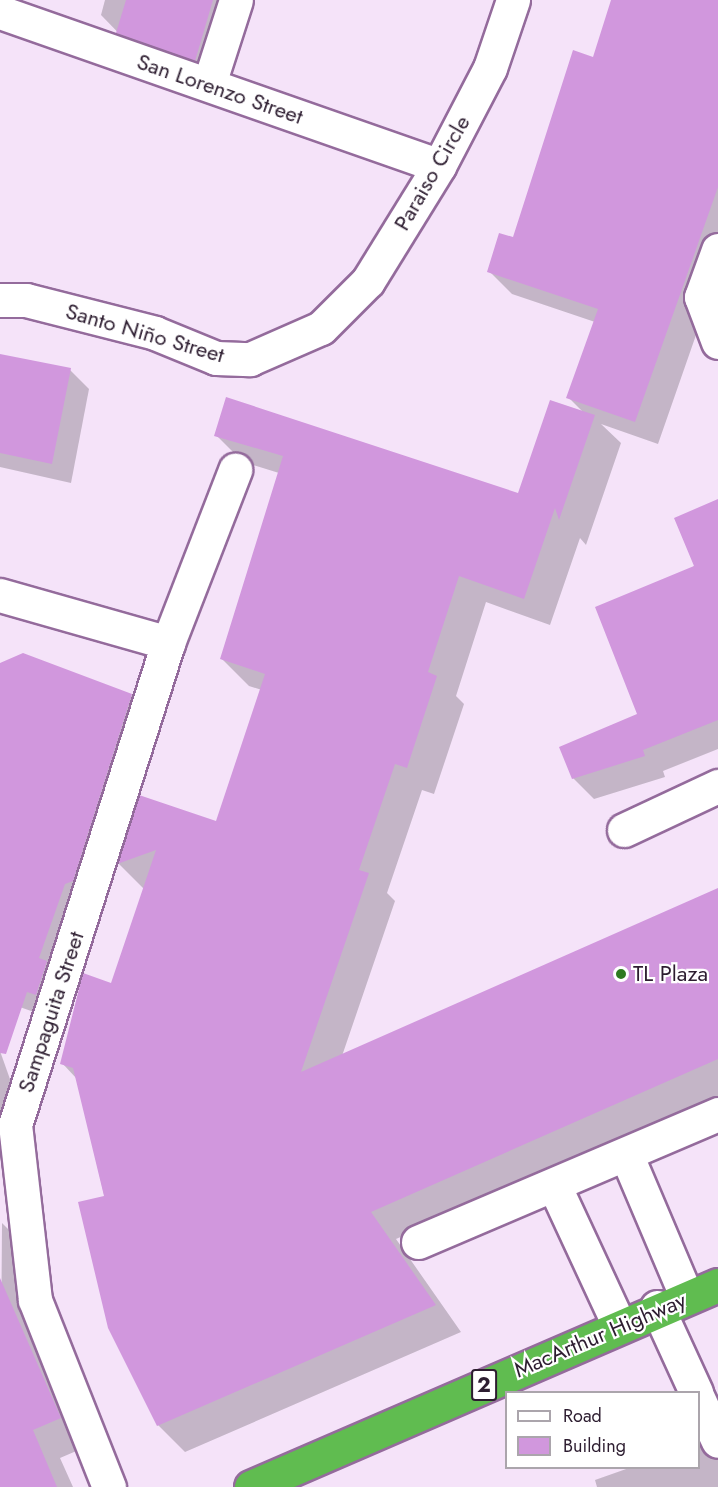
<!DOCTYPE html>
<meta charset="utf-8">
<style>
body{margin:0}
#map{position:relative;width:718px;height:1487px;overflow:hidden;background:#f5e3f9;font-family:Jost,sans-serif}
div>[style]{position:absolute}
.shadow>*{inset:0;background:#0003}
.building>*{inset:0;background:#d197dd}
.roads{filter:drop-shadow(2px 0 #946b9c) drop-shadow(-2px 0 #946b9c) drop-shadow(0 2px #946b9c) drop-shadow(0 -2px #946b9c)}
.minor>*{height:33px;margin:-16.5px;padding:0 16.5px;transform-origin:16.5px;border-radius:16.5px;background:#fff}
.highway>*{height:33px;margin:-16.5px;padding:0 16.5px;transform-origin:16.5px;border-radius:16.5px;background:#60bc50}
.dots>*{width:16px;height:16px;translate:-50% -50%;box-sizing:border-box;border:3px solid #fff;border-radius:50%}
span{translate:-50% -50%;white-space:nowrap;text-align:center;line-height:1.15;-webkit-text-stroke:4.5px #fff;paint-order:stroke}
.shield-label span{padding:2px 4px;background:#fff;border:2px solid;border-radius:4px;-webkit-text-stroke-width:0}
.shield-label{font-size:21px;color:#2d1d30;font-weight:700}
.street-label{font-size:22px;color:#2d1d30}
.poi-label{font-size:22px;color:#2d1d30}
.left{translate:0 -50%;text-align:left}
.legend{position:absolute;left:505px;top:1391px;width:195px;height:78px;box-sizing:border-box;background:#fff;border:2px solid #aba5ac;margin:0;padding:8px 10px;list-style:none;font-size:18px;color:#2d1d30}
.legend li{display:flex;align-items:center;gap:12px;height:30px}
.legend b{width:30px;border:2px solid #aba5ac}
</style>
<div id="map">
<div class="shadow">
<div style="clip-path:polygon(105px 0,239px 0,216px 81px,139px 54px,101px 15px)"></div>
<div style="clip-path:polygon(613px 0,718px 0,718px 272px,658px 444px,601px 424px,621px 443px,586px 545px,580px 538px,550px 625px,486px 602px,456px 696px,464px 704px,434px 794px,422px 790px,387px 893px,395px 901px,342px 1056px,718px 890px,718px 1097px,396px 1239px,461px 1332px,185px 1452px,158px 1425px,77px 1079px,62px 1063px,84px 975px,112px 985px,144px 889px,119px 864px,140px 797px,217px 823px,262px 690px,249px 686px,222px 659px,279px 473px,243px 462px,216px 435px,519px 495px,584px 413px,568px 397px,595px 322px,512px 294px,489px 271px,514px 239px,594px 59px)"></div>
<div style="clip-path:polygon(0 356px,70px 370px,89px 389px,71px 483px,0 467px)"></div>
<div style="clip-path:polygon(718px 500px,718px 749px,663px 771px,665px 777px,594px 799px,573px 778px,639px 715px)"></div>
<div style="clip-path:polygon(0 664px,131px 695px,160px 724px,101px 910px,94px 912px,69px 984px,75px 991px,65px 1023px,0 1000px)"></div>
<div style="clip-path:polygon(0 1051px,27px 1127px,0 1127px)"></div>
<div style="clip-path:polygon(2px 1223px,31px 1252px,88px 1446px,60px 1458px,73px 1487px,0 1487px)"></div>
<div style="clip-path:polygon(698px 1444px,718px 1459px,718px 1487px,597px 1487px,595px 1480px,629px 1468px,698px 1468px)"></div>
</div>
<div class="building">
<div style="clip-path:polygon(126px 0,213px 0,195px 61px,116px 33px)"></div>
<div style="clip-path:polygon(611px 0,718px 0,718px 187px,635px 422px,566px 398px,598px 309px,487px 272px,499px 233px,513px 237px,573px 50px,593px 57px)"></div>
<div style="clip-path:polygon(0 354px,71px 368px,52px 464px,0 453px)"></div>
<div style="clip-path:polygon(226px 397px,518px 493px,550px 400px,595px 415px,559px 520px,555px 508px,524px 599px,459px 576px,428px 672px,437px 676px,407px 768px,395px 764px,359px 870px,369px 873px,301px 1072px,718px 888px,718px 1059px,371px 1212px,436px 1305px,157px 1426px,108px 1328px,78px 1202px,104px 1196px,73px 1068px,60px 1064px,83px 973px,111px 983px,156px 850px,117px 864px,139px 795px,216px 821px,265px 674px,220px 659px,283px 456px,214px 436px)"></div>
<div style="clip-path:polygon(718px 499px,718px 720px,643px 750px,645px 756px,572px 779px,559px 747px,637px 714px,595px 607px,694px 566px,674px 518px)"></div>
<div style="clip-path:polygon(23px 653px,132px 694px,73px 881px,65px 884px,39px 958px,47px 961px,36px 995px,27px 992px,6px 1054px,0 1053px,0 663px)"></div>
<div style="clip-path:polygon(0 1278px,61px 1418px,33px 1430px,57px 1487px,0 1487px)"></div>
</div>
<div class="roads">
<div class="minor">
<div style="left:0;top:12px;width:465px;rotate:19.3deg"></div>
<div style="left:209px;top:84px;width:88px;rotate:-72.2deg"></div>
<div style="left:718px;top:250px;width:50px;rotate:109.9deg"></div>
<div style="left:701px;top:297px;width:48px;rotate:69.3deg"></div>
<div style="left:0;top:300px;width:26px"></div>
<div style="left:26px;top:300px;width:133px;rotate:14.3deg"></div>
<div style="left:155px;top:333px;width:66px;rotate:22.3deg"></div>
<div style="left:216px;top:358px;width:34px;rotate:2deg"></div>
<div style="left:250px;top:359px;width:77px;rotate:-23.6deg"></div>
<div style="left:321px;top:328px;width:66px;rotate:-45deg"></div>
<div style="left:368px;top:281px;width:135px;rotate:-58.3deg"></div>
<div style="left:439px;top:166px;width:110px;rotate:-62.5deg"></div>
<div style="left:490px;top:68px;width:72px;rotate:-71.3deg"></div>
<div style="left:0;top:595px;width:175px;rotate:15.9deg"></div>
<div style="left:624px;top:830px;width:104px;rotate:-25.1deg"></div>
<div style="left:626px;top:1154px;width:156px;rotate:67deg"></div>
<div style="left:554px;top:1185px;width:154px;rotate:65.1deg"></div>
<div style="left:418px;top:1242px;width:326px;rotate:-23.1deg"></div>
<div style="left:657px;top:1307px;width:94px;rotate:65.4deg"></div>
<div style="left:698px;top:1398px;width:47px;rotate:65.1deg"></div>
<div style="left:109px;top:1487px;width:201px;rotate:-111.6deg"></div>
<div style="left:35px;top:1300px;width:176px;rotate:-96.5deg"></div>
<div style="left:15px;top:1125px;width:506px;rotate:-72.39deg"></div>
<div style="left:168px;top:643px;width:186px;rotate:-68.8deg"></div>
</div>
<div class="highway">
<div style="left:251px;top:1487px;width:509px;rotate:-23.39deg"></div>
</div>
</div>
<div class="dots">
<div style="left:621px;top:974px;background:#2f7a21"></div>
</div>
<div class="shield-label">
<span style="left:484px;top:1385px">2</span>
</div>
<div class="street-label">
<span style="left:220px;top:89px;rotate:19deg">San Lorenzo Street</span>
<span style="left:432px;top:173px;rotate:-60deg">Paraiso Circle</span>
<span style="left:145px;top:333px;rotate:16deg">Santo Niño Street</span>
<span style="left:51px;top:1012px;rotate:-72deg">Sampaguita Street</span>
<span style="left:600px;top:1335px;rotate:-23deg">MacArthur Highway</span>
</div>
<div class="poi-label">
<span class="left" style="left:633px;top:974px">TL Plaza</span>
</div>
<ul class="legend">
<li><b style="height:8px;background:#fff"></b>Road</li>
<li><b style="height:16px;background:#d197dd"></b>Building</li>
</ul>
</div>
